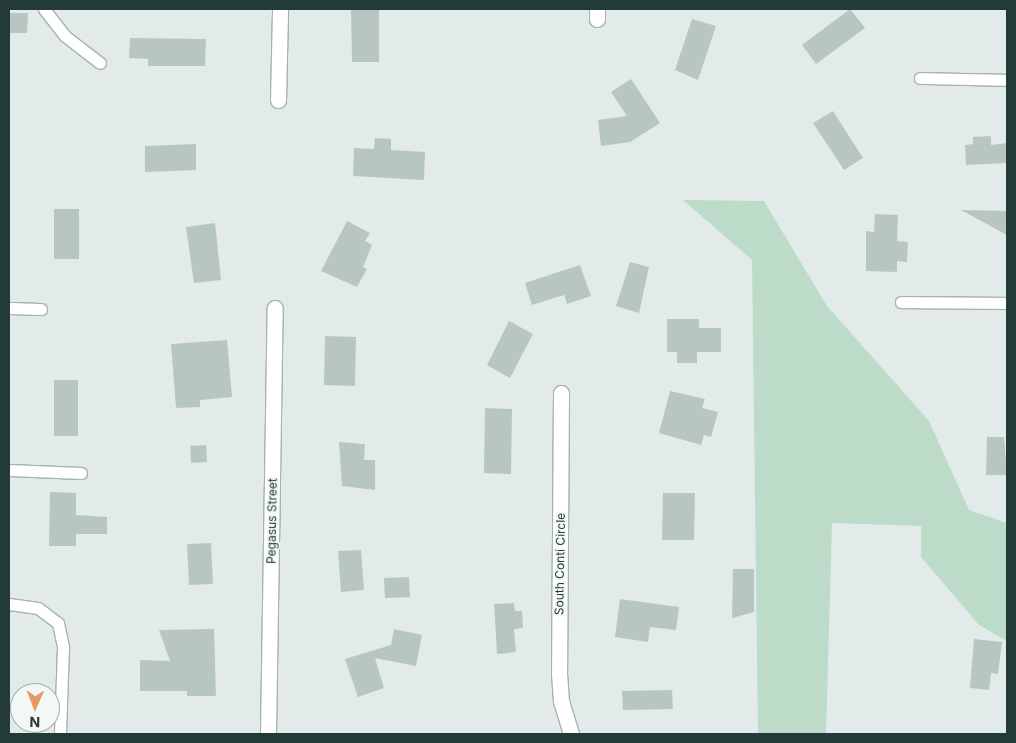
<!DOCTYPE html>
<style>
body{margin:0}
#map{position:relative;width:1016px;height:743px;overflow:hidden;background:#e2ebe9;font-family:Inter,sans-serif}
div>[style]{position:absolute}
.green>*{inset:0;background:#bddbc9}
.building>*{inset:0;background:#b8c6c2}
.roads{filter:drop-shadow(1px 0 #a5b3b0) drop-shadow(-1px 0 #a5b3b0) drop-shadow(0 1px #a5b3b0) drop-shadow(0 -1px #a5b3b0)}
.lane>*{height:11px;margin:-5.5px;padding:0 5.5px;transform-origin:5.5px;border-radius:5.5px;background:#fff}
.street>*{height:15px;margin:-7.5px;padding:0 7.5px;transform-origin:7.5px;border-radius:7.5px;background:#fff}
span{translate:-50% -50%;white-space:nowrap;text-align:center;line-height:1.15;-webkit-text-stroke:4px #f3f8f6;paint-order:stroke}
.street-label{font-size:12px;color:#233b38}
.frame{position:absolute;inset:0;border:10px solid #233b38;pointer-events:none}
.north{position:absolute;left:10px;top:683px;width:50px;height:50px;box-sizing:border-box;background:#f3f8f6;border:1px solid #a0acaa;border-radius:50%;rotate:181deg;font-size:14px;font-weight:700;line-height:20px;text-align:center;color:#233b38}
.north::after{content:'';display:block;margin:auto;width:18px;height:22px;background:#e99863;clip-path:polygon(50% 0,100% 100%,50% 72%,0 100%)}
</style>
<div id="map">
<div class="green">
<div style="clip-path:polygon(683px 200px,764px 201px,827px 306px,929px 421px,969px 510px,1007px 523px,1007px 641px,979px 625px,921px 557px,921px 526px,832px 523px,826px 734px,758px 734px,752px 260px)"></div>
</div>
<div class="building">
<div style="clip-path:polygon(351px 9px,379px 9px,379px 62px,352px 62px)"></div>
<div style="clip-path:polygon(850px 9px,865px 28px,816px 64px,802px 45px)"></div>
<div style="clip-path:polygon(9px 13px,28px 13px,27px 33px,9px 33px)"></div>
<div style="clip-path:polygon(692px 19px,716px 26px,698px 80px,675px 70px)"></div>
<div style="clip-path:polygon(130px 38px,206px 39px,205px 66px,148px 66px,148px 59px,129px 58px)"></div>
<div style="clip-path:polygon(631px 79px,660px 123px,630px 142px,601px 146px,598px 120px,627px 116px,611px 92px)"></div>
<div style="clip-path:polygon(833px 111px,863px 158px,844px 170px,813px 123px)"></div>
<div style="clip-path:polygon(991px 136px,991px 145px,1007px 143px,1007px 163px,966px 165px,965px 145px,973px 144px,973px 137px)"></div>
<div style="clip-path:polygon(375px 138px,391px 139px,391px 150px,425px 152px,424px 180px,353px 176px,354px 148px,374px 149px)"></div>
<div style="clip-path:polygon(196px 144px,196px 170px,145px 172px,145px 146px)"></div>
<div style="clip-path:polygon(54px 209px,79px 209px,79px 259px,54px 259px)"></div>
<div style="clip-path:polygon(961px 210px,1007px 211px,1007px 235px)"></div>
<div style="clip-path:polygon(875px 214px,898px 215px,897px 241px,908px 242px,907px 262px,897px 261px,897px 272px,866px 271px,866px 231px,874px 232px)"></div>
<div style="clip-path:polygon(347px 221px,370px 233px,365px 241px,372px 245px,363px 267px,367px 269px,357px 287px,321px 271px)"></div>
<div style="clip-path:polygon(215px 223px,221px 280px,194px 283px,186px 227px)"></div>
<div style="clip-path:polygon(630px 262px,649px 267px,639px 313px,616px 306px)"></div>
<div style="clip-path:polygon(580px 265px,591px 296px,567px 304px,564px 295px,532px 305px,525px 283px)"></div>
<div style="clip-path:polygon(667px 319px,699px 319px,699px 328px,721px 328px,721px 352px,697px 352px,697px 363px,677px 363px,677px 352px,667px 352px)"></div>
<div style="clip-path:polygon(509px 321px,533px 334px,510px 378px,487px 365px)"></div>
<div style="clip-path:polygon(325px 336px,356px 337px,355px 386px,324px 385px)"></div>
<div style="clip-path:polygon(227px 340px,232px 397px,200px 400px,200px 407px,176px 408px,171px 344px)"></div>
<div style="clip-path:polygon(54px 380px,78px 380px,78px 436px,54px 436px)"></div>
<div style="clip-path:polygon(670px 391px,705px 399px,702px 408px,718px 412px,711px 437px,704px 435px,701px 445px,659px 433px)"></div>
<div style="clip-path:polygon(485px 408px,512px 409px,511px 474px,484px 473px)"></div>
<div style="clip-path:polygon(987px 437px,1004px 437px,1007px 475px,986px 475px)"></div>
<div style="clip-path:polygon(339px 442px,365px 444px,364px 460px,375px 460px,375px 490px,342px 486px)"></div>
<div style="clip-path:polygon(206px 445px,207px 462px,191px 463px,190px 446px)"></div>
<div style="clip-path:polygon(50px 492px,76px 493px,76px 515px,107px 517px,107px 534px,76px 534px,76px 546px,49px 546px)"></div>
<div style="clip-path:polygon(663px 493px,695px 493px,694px 540px,662px 540px)"></div>
<div style="clip-path:polygon(211px 543px,213px 584px,189px 585px,187px 544px)"></div>
<div style="clip-path:polygon(361px 550px,364px 590px,341px 592px,338px 551px)"></div>
<div style="clip-path:polygon(733px 569px,754px 569px,754px 612px,732px 618px)"></div>
<div style="clip-path:polygon(409px 577px,410px 597px,385px 598px,384px 578px)"></div>
<div style="clip-path:polygon(620px 599px,679px 607px,676px 630px,650px 627px,648px 642px,615px 637px)"></div>
<div style="clip-path:polygon(514px 603px,515px 611px,522px 611px,523px 628px,514px 629px,516px 652px,497px 654px,494px 604px)"></div>
<div style="clip-path:polygon(214px 629px,216px 696px,187px 696px,187px 691px,140px 691px,140px 660px,170px 661px,159px 630px)"></div>
<div style="clip-path:polygon(394px 629px,422px 635px,416px 666px,375px 658px,384px 688px,358px 697px,345px 659px,391px 645px)"></div>
<div style="clip-path:polygon(974px 639px,1002px 642px,998px 674px,991px 673px,989px 690px,970px 688px)"></div>
<div style="clip-path:polygon(672px 690px,673px 709px,623px 710px,622px 691px)"></div>
</div>
<div class="roads">
<div class="lane">
<div style="left:44px;top:9px;width:34px;rotate:52deg"></div>
<div style="left:65px;top:36px;width:44px;rotate:37.6deg"></div>
<div style="left:920px;top:78px;width:87px;rotate:1.3deg"></div>
<div style="left:901px;top:302px;width:105px;rotate:0.5deg"></div>
<div style="left:9px;top:308px;width:32px;rotate:2deg"></div>
<div style="left:9px;top:470px;width:72px;rotate:2.4deg"></div>
<div style="left:9px;top:604px;width:29px;rotate:8deg"></div>
<div style="left:38px;top:608px;width:25px;rotate:37deg"></div>
<div style="left:58px;top:623px;width:25px;rotate:78deg"></div>
<div style="left:63px;top:647px;width:87px;rotate:92deg"></div>
</div>
<div class="street">
<div style="left:597px;top:19px;width:10px;rotate:-90deg"></div>
<div style="left:278px;top:100px;width:91px;rotate:-88.7deg"></div>
<div style="left:561px;top:393px;width:280px;rotate:90.4deg"></div>
<div style="left:559px;top:673px;width:28px;rotate:86deg"></div>
<div style="left:561px;top:701px;width:34px;rotate:73deg"></div>
<div style="left:268px;top:734px;width:426px;rotate:-89.1deg"></div>
</div>
</div>
<div class="street-label">
<span style="left:272px;top:521px;rotate:-89deg">Pegasus Street</span>
<span style="left:560px;top:564px;rotate:-89deg">South Conti Circle</span>
</div>
<div class="frame"></div>
<div class="north">N</div>
</div>
